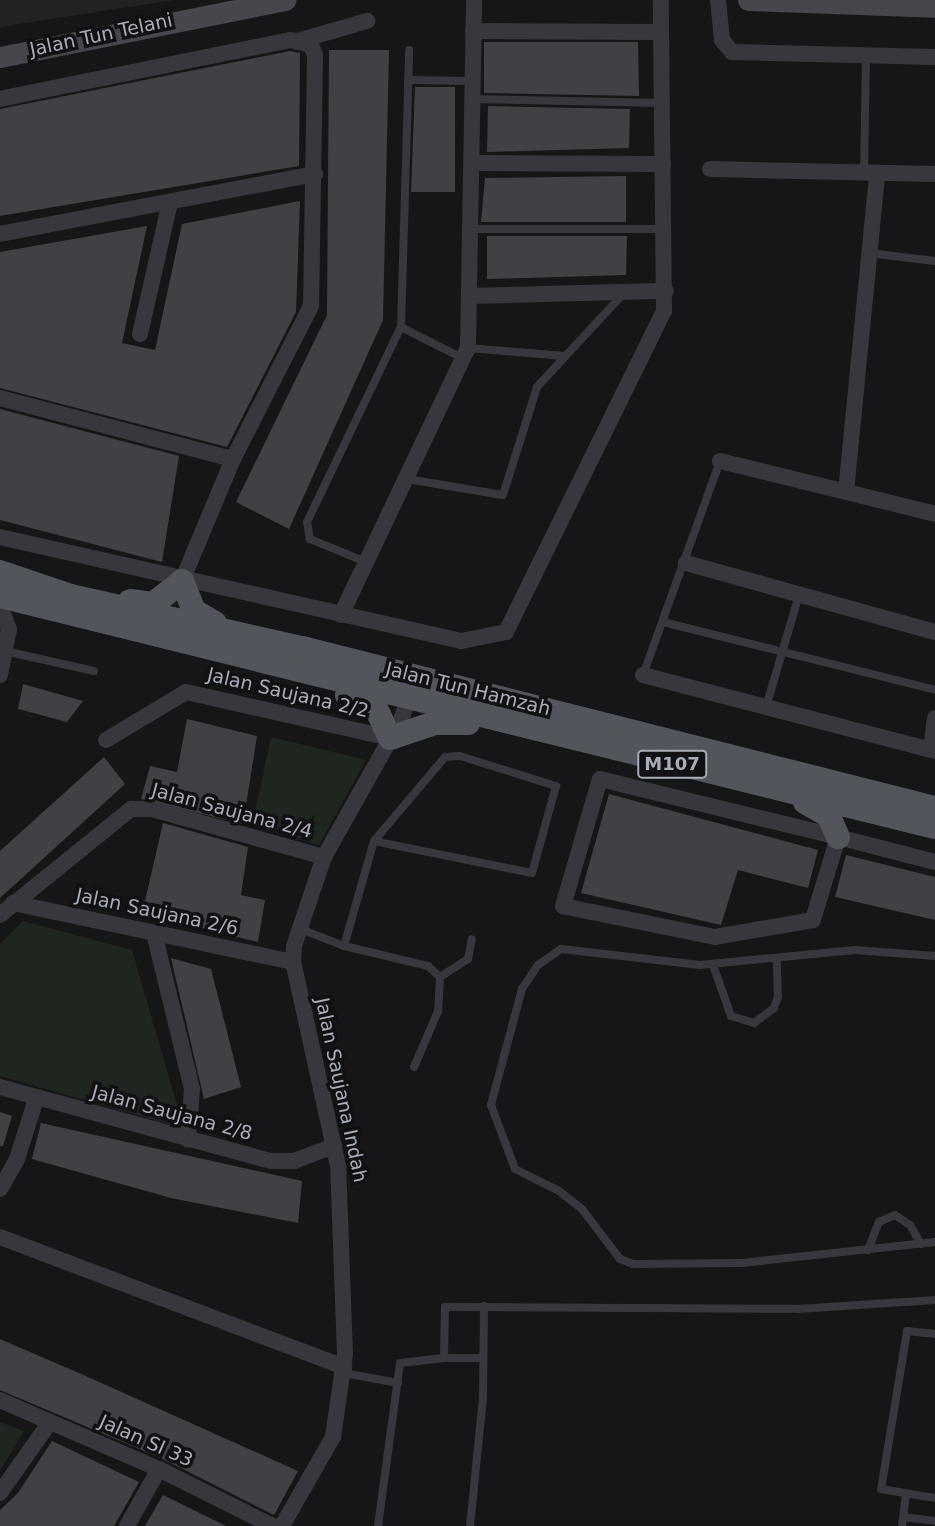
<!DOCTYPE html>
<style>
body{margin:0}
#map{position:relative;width:935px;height:1526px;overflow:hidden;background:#161618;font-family:"DejaVu Sans",sans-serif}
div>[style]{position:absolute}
.built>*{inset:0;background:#222225}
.green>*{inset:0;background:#1e261f}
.building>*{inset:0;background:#404145}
.lane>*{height:8px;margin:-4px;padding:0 4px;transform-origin:4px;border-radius:4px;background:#37383d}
.street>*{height:16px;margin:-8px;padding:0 8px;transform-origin:8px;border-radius:8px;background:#37383d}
.secondary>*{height:21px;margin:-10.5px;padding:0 10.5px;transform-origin:10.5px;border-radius:10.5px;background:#45474d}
.primary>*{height:24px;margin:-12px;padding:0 12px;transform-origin:12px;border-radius:12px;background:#53555c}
span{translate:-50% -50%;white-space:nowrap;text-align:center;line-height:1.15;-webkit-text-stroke:7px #111113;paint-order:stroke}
.shield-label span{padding:2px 5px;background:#111113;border:2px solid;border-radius:5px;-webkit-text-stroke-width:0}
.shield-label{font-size:18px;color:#a8adb8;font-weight:700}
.street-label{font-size:19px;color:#a8adb8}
</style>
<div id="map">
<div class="built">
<div style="clip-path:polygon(0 0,174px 0,0 27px)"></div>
</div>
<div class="green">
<div style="clip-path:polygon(271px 737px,366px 760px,319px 845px,252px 826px)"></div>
<div style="clip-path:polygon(23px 921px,132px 950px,178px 1108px,175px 1126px,0 1076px,0 944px)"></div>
<div style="clip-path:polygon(0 1422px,24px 1431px,0 1471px)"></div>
</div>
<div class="building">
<div style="clip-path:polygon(484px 42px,638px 42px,639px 96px,484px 93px)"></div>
<div style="clip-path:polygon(329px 50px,389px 50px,383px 320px,289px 529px,236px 502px,327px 315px)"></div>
<div style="clip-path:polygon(290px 51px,300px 53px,299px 166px,0 216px,0 109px)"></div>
<div style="clip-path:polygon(415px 87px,455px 87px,455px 192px,411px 192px)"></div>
<div style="clip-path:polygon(488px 106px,630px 109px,629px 148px,487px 152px)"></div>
<div style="clip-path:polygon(626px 176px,626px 222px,481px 222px,485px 178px)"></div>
<div style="clip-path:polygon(300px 201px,296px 312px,227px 447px,0 388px,0 252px,147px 226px,122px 343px,155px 350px,182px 224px)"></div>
<div style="clip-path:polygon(487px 236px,627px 236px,626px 275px,487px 279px)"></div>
<div style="clip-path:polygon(0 409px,179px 456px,162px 562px,0 520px)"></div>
<div style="clip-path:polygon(23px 684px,83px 701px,67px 722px,18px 709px)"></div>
<div style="clip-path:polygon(187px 719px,257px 736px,243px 824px,141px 799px,150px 766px,177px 772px)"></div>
<div style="clip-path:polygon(104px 757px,125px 784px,0 898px,0 851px)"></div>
<div style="clip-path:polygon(609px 794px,818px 850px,808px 888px,738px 870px,721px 925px,581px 893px)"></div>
<div style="clip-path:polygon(163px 823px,248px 847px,241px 895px,265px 900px,258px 942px,142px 914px)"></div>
<div style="clip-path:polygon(846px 855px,935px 877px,935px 920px,835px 897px)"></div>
<div style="clip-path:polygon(171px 958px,211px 969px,241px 1087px,204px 1099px)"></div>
<div style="clip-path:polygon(0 1112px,12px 1116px,3px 1146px,0 1146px)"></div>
<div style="clip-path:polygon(41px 1123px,302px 1181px,298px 1223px,171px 1198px,32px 1159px)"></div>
<div style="clip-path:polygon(0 1339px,88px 1377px,298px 1471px,274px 1515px,163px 1459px,0 1390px)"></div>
<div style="clip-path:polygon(52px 1441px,139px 1482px,114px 1526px,0 1526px,0 1510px,18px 1493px)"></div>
<div style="clip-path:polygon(163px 1495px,226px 1526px,145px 1526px)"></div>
</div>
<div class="lane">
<div style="left:408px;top:80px;width:64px;rotate:0.9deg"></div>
<div style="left:472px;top:99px;width:190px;rotate:1.2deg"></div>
<div style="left:864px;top:173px;width:118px;rotate:-89deg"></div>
<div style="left:470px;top:229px;width:195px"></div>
<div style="left:869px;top:253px;width:66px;rotate:6.9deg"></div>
<div style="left:401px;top:327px;width:71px;rotate:26.9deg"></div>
<div style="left:468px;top:348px;width:97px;rotate:4.7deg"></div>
<div style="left:407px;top:479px;width:97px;rotate:9.5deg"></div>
<div style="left:503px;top:495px;width:113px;rotate:-72.5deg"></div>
<div style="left:537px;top:387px;width:127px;rotate:-47.2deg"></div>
<div style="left:366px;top:562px;width:61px;rotate:-157.7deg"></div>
<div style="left:310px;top:539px;width:17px;rotate:-100deg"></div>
<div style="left:307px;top:522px;width:216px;rotate:-64.3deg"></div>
<div style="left:401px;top:327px;width:277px;rotate:-88.3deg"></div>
<div style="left:663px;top:622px;width:280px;rotate:14deg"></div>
<div style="left:5px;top:651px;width:91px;rotate:12.7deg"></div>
<div style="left:643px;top:675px;width:227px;rotate:-70.2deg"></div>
<div style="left:766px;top:707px;width:117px;rotate:-73.6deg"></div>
<div style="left:298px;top:928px;width:49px;rotate:21.4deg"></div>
<div style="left:344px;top:946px;width:86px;rotate:13.4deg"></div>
<div style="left:428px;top:966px;width:16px;rotate:43deg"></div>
<div style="left:440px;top:977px;width:34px;rotate:93deg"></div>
<div style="left:438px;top:1011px;width:61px;rotate:113.2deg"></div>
<div style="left:344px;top:946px;width:109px;rotate:-74.1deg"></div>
<div style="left:374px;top:841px;width:110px;rotate:-49.8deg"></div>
<div style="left:445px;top:757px;width:15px;rotate:-4deg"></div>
<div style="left:460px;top:756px;width:101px;rotate:17.4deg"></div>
<div style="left:556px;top:786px;width:90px;rotate:105.4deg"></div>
<div style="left:532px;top:873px;width:161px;rotate:-168.6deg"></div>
<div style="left:935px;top:956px;width:80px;rotate:-175.7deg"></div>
<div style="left:855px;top:950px;width:156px;rotate:174.5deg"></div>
<div style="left:700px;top:965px;width:140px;rotate:-173.4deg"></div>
<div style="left:561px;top:949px;width:28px;rotate:145deg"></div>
<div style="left:538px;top:965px;width:29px;rotate:124deg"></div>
<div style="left:522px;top:989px;width:120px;rotate:105deg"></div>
<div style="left:491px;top:1105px;width:68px;rotate:69.4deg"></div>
<div style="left:515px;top:1169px;width:49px;rotate:26.6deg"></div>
<div style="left:559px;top:1191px;width:29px;rotate:38deg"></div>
<div style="left:582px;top:1209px;width:63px;rotate:52.8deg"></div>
<div style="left:620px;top:1259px;width:14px;rotate:21deg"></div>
<div style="left:633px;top:1264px;width:109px;rotate:-0.5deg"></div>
<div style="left:742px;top:1263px;width:194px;rotate:-6.2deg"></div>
<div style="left:713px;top:965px;width:54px;rotate:70.6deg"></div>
<div style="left:731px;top:1016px;width:24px;rotate:17deg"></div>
<div style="left:754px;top:1023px;width:25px;rotate:-37deg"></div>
<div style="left:774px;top:1008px;width:12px;rotate:-70deg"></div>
<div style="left:778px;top:997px;width:37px;rotate:-92deg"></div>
<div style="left:440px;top:977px;width:33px;rotate:-33deg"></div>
<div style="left:468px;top:959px;width:20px;rotate:-79deg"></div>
<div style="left:868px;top:1250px;width:30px;rotate:-69deg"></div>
<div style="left:879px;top:1222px;width:17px;rotate:-24deg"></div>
<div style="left:895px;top:1215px;width:18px;rotate:34deg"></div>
<div style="left:910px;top:1225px;width:22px;rotate:60deg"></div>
<div style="left:935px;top:1334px;width:28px;rotate:-174deg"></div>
<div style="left:907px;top:1331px;width:160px;rotate:99.3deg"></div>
<div style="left:881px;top:1489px;width:55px;rotate:9.5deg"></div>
<div style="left:444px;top:1358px;width:39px"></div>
<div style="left:344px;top:1373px;width:55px;rotate:10.5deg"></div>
<div style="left:903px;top:1517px;width:32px;rotate:7deg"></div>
<div style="left:378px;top:1526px;width:164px;rotate:-82.3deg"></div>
<div style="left:400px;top:1363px;width:44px;rotate:-6.5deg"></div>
<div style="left:444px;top:1358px;width:51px;rotate:-88.9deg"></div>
<div style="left:445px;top:1307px;width:353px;rotate:0.3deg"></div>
<div style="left:798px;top:1309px;width:137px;rotate:-3.8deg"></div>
<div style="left:470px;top:1526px;width:128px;rotate:-84.2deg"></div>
<div style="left:483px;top:1399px;width:93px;rotate:-89.4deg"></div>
<div style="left:902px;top:1526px;width:31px;rotate:-83deg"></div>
</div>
<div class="street">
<div style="left:718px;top:0;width:40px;rotate:84.3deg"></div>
<div style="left:722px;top:40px;width:16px;rotate:50deg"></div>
<div style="left:732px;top:52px;width:203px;rotate:1.4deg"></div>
<div style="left:473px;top:31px;width:188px;rotate:0.3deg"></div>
<div style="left:301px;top:40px;width:69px;rotate:-16.1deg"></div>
<div style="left:0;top:99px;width:296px;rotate:-11.5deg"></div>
<div style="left:290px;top:40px;width:22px;rotate:13deg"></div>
<div style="left:311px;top:45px;width:11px;rotate:68deg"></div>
<div style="left:315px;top:55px;width:251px;rotate:90.9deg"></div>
<div style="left:311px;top:306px;width:172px;rotate:117deg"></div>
<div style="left:233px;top:459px;width:132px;rotate:112.7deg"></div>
<div style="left:472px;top:163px;width:191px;rotate:0.3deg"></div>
<div style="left:710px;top:169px;width:225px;rotate:1.3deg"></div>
<div style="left:0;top:234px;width:321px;rotate:-10.8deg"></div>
<div style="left:469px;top:296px;width:197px;rotate:-1.5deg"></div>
<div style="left:140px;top:334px;width:135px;rotate:-77.2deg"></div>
<div style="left:0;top:398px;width:241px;rotate:14.7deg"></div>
<div style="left:720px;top:461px;width:221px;rotate:13.8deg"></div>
<div style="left:846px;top:492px;width:321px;rotate:-84.4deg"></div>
<div style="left:0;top:537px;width:473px;rotate:12.7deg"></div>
<div style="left:461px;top:641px;width:46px;rotate:-11.3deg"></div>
<div style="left:506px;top:632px;width:358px;rotate:-63.8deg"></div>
<div style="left:664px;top:311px;width:311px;rotate:-90.6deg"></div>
<div style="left:686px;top:563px;width:258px;rotate:15.5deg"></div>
<div style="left:0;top:606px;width:25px;rotate:69deg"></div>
<div style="left:9px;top:629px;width:47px;rotate:101.1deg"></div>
<div style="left:341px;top:615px;width:296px;rotate:-64.6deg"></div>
<div style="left:468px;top:348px;width:348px;rotate:-89deg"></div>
<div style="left:643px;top:675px;width:302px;rotate:14.6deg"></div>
<div style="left:106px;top:740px;width:93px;rotate:-31deg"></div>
<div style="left:186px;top:692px;width:209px;rotate:12.7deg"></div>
<div style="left:931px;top:750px;width:32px;rotate:-83deg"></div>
<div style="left:838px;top:837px;width:87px;rotate:106.8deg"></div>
<div style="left:813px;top:920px;width:99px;rotate:170.2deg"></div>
<div style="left:715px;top:937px;width:155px;rotate:-168.5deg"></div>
<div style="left:563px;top:906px;width:132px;rotate:-73.8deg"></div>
<div style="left:600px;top:779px;width:245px;rotate:13.7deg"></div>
<div style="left:838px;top:837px;width:100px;rotate:14.5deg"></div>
<div style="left:13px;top:903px;width:286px;rotate:11.9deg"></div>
<div style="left:0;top:915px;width:169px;rotate:-39deg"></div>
<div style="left:131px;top:809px;width:21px"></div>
<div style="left:152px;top:809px;width:179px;rotate:15.6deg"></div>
<div style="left:154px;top:933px;width:161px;rotate:76.3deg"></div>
<div style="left:192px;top:1089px;width:51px;rotate:94.5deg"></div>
<div style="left:0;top:1087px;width:281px;rotate:15.3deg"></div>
<div style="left:271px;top:1161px;width:23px"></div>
<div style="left:294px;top:1161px;width:43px;rotate:-20.6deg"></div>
<div style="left:0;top:1189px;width:34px;rotate:-60deg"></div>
<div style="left:17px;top:1159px;width:63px;rotate:-72.4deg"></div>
<div style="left:0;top:1237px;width:368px;rotate:20.7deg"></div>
<div style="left:0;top:1400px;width:173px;rotate:23.5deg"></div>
<div style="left:159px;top:1469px;width:127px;rotate:26.6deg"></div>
<div style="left:0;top:1493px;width:87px;rotate:-54.8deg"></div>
<div style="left:127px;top:1526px;width:65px;rotate:-60.7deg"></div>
<div style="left:282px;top:1526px;width:103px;rotate:-60.2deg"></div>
<div style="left:333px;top:1437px;width:84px;rotate:-81.8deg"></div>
<div style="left:345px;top:1354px;width:188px;rotate:-92.1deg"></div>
<div style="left:338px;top:1166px;width:209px;rotate:-102.4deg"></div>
<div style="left:293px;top:962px;width:16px;rotate:-86deg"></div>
<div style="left:294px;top:946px;width:94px;rotate:-71.4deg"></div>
<div style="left:324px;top:857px;width:157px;rotate:-60.7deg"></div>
<div style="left:401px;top:720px;width:33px;rotate:-70deg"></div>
</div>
<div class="secondary">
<div style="left:748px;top:0;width:187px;rotate:2.1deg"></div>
<div style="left:0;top:57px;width:291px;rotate:-11.3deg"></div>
</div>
<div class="primary">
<div style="left:0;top:572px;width:75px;rotate:18.7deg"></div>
<div style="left:71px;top:596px;width:237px;rotate:12.7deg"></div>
<div style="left:302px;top:648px;width:653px;rotate:14.19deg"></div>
<div style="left:0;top:596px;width:963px;rotate:13.88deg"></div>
<div style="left:130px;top:601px;width:23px;rotate:7deg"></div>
<div style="left:153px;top:604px;width:37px;rotate:-38deg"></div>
<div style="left:182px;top:581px;width:32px;rotate:68deg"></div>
<div style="left:194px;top:611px;width:24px;rotate:30deg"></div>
<div style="left:347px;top:695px;width:30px;rotate:21deg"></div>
<div style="left:375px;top:706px;width:35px;rotate:65deg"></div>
<div style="left:390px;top:738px;width:47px;rotate:-18.4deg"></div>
<div style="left:435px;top:723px;width:33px"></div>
<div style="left:805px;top:802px;width:28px;rotate:30deg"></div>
<div style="left:829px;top:816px;width:23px;rotate:67deg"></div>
</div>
<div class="shield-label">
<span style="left:672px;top:764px">M107</span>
</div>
<div class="street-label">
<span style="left:101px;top:35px;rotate:-12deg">Jalan Tun Telani</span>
<span style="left:468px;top:689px;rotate:14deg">Jalan Tun Hamzah</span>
<span style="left:288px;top:693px;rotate:13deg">Jalan Saujana 2/2</span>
<span style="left:232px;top:811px;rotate:15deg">Jalan Saujana 2/4</span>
<span style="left:157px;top:912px;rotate:12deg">Jalan Saujana 2/6</span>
<span style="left:341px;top:1090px;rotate:78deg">Jalan Saujana Indah</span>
<span style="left:172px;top:1113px;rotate:15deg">Jalan Saujana 2/8</span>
<span style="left:146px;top:1441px;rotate:24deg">Jalan SI 33</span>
</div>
</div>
